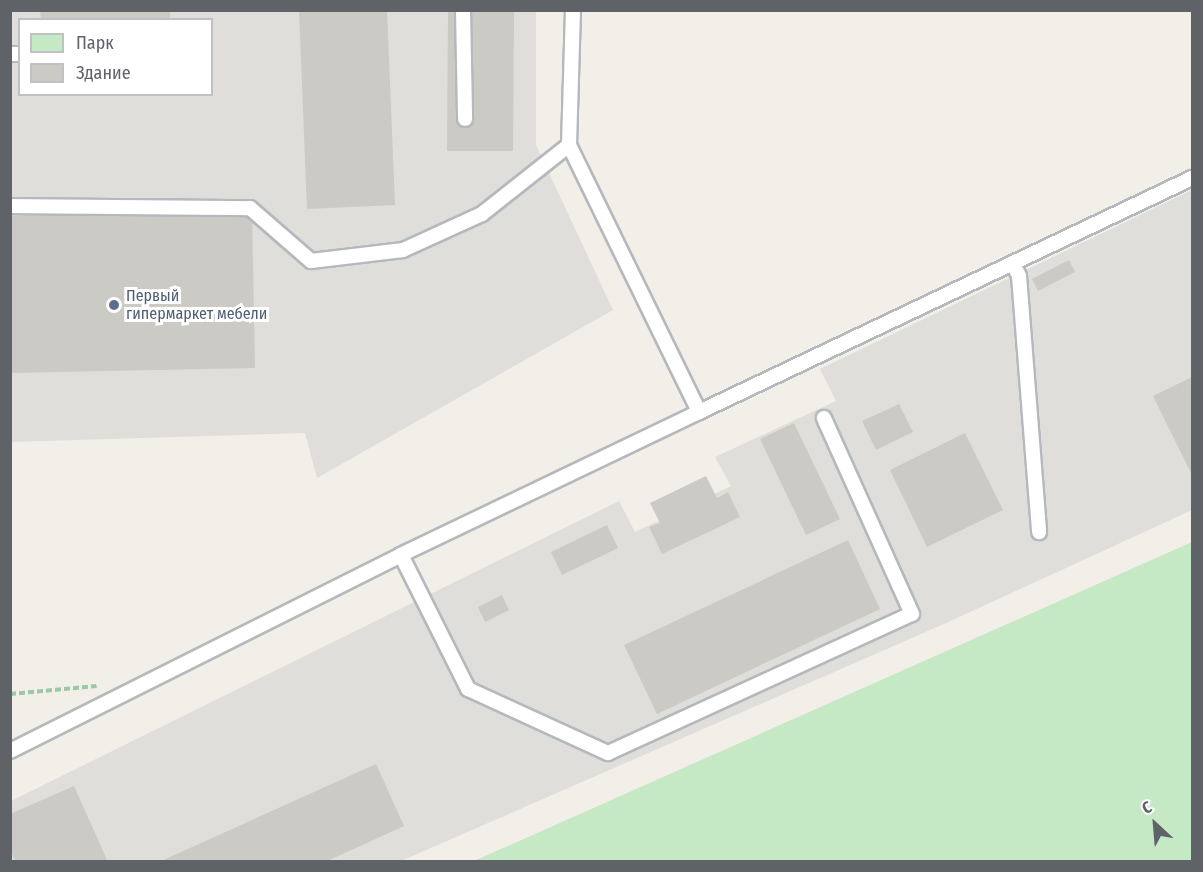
<!DOCTYPE html>
<meta charset="utf-8">
<style>
body{margin:0}
#map{position:relative;width:1203px;height:872px;overflow:hidden;background:#f1efe8;font-family:"Fira Sans Condensed",sans-serif}
div>[style]{position:absolute}
.industrial>*{inset:0;background:#e0deda}
.green>*{inset:0;background:#c5e8c5}
.building>*{inset:0;background:#cccac5}
.path>*{height:4px;margin-top:-2px;transform-origin:0;background:repeating-linear-gradient(90deg,#9cc7a9 0 6px,transparent 0 9px)}
.roads{filter:drop-shadow(2px 0 #b5b8bc) drop-shadow(-2px 0 #b5b8bc) drop-shadow(0 2px #b5b8bc) drop-shadow(0 -2px #b5b8bc)}
.service>*{height:14px;margin:-7px;padding:0 7px;transform-origin:7px;border-radius:7px;background:#fff}
.dots>*{width:16px;height:16px;translate:-50% -50%;box-sizing:border-box;border:3px solid #fff;border-radius:50%}
span{translate:-50% -50%;white-space:nowrap;text-align:center;line-height:1.15;-webkit-text-stroke:6px #fff;paint-order:stroke}
.service-label{font-size:16px;color:#4e5e75}
.left{translate:0 -50%;text-align:left}
.frame{position:absolute;inset:0;border:12px solid #5f6368;pointer-events:none}
.legend{position:absolute;left:18px;top:18px;width:195px;height:78px;box-sizing:border-box;background:#fff;border:2px solid #bfc1c3;margin:0;padding:8px 10px;list-style:none;font-size:18px;color:#5f6368}
.legend li{display:flex;align-items:center;gap:12px;height:30px}
.legend b{width:30px;border:2px solid #bfc1c3}
.north{position:absolute;left:1125px;top:794px;width:60px;height:60px;-webkit-text-stroke:4px #fff;paint-order:stroke;rotate:334deg;font-size:16px;font-weight:700;line-height:24px;text-align:center;color:#5f6368}
.north::after{content:'';display:block;margin:auto;width:21px;height:27px;background:#5f6368;clip-path:polygon(50% 0,100% 100%,50% 72%,0 100%)}
</style>
<div id="map">
<div class="industrial">
<div style="clip-path:polygon(evenodd,10px 11px,536px 11px,536px 145px,613px 310px,317px 478px,305px 433px,11px 442px,10px 11px,20px 20px,212px 20px,212px 94px,20px 94px,20px 20px)"></div>
<div style="clip-path:polygon(1192px 190px,1192px 510px,944px 624px,401px 861px,11px 862px,11px 801px,619px 501px,635px 532px,731px 486px,715px 457px,836px 401px,820px 369px)"></div>
</div>
<div class="green">
<div style="clip-path:polygon(1192px 542px,1192px 861px,474px 861px)"></div>
</div>
<div class="building">
<div style="clip-path:polygon(40px 10px,170px 10px,170px 20px,41px 20px)"></div>
<div style="clip-path:polygon(299px 10px,387px 10px,395px 205px,307px 209px)"></div>
<div style="clip-path:polygon(448px 10px,514px 10px,513px 151px,447px 151px)"></div>
<div style="clip-path:polygon(252px 211px,255px 368px,10px 373px,10px 216px)"></div>
<div style="clip-path:polygon(1069px 260px,1075px 272px,1038px 291px,1032px 279px)"></div>
<div style="clip-path:polygon(1192px 377px,1192px 475px,1153px 396px)"></div>
<div style="clip-path:polygon(899px 404px,913px 432px,876px 450px,862px 421px)"></div>
<div style="clip-path:polygon(794px 423px,840px 519px,806px 535px,760px 439px)"></div>
<div style="clip-path:polygon(965px 433px,1003px 510px,927px 547px,890px 470px)"></div>
<div style="clip-path:polygon(706px 476px,717px 498px,728px 492px,740px 517px,662px 554px,649px 527px,660px 523px,650px 503px)"></div>
<div style="clip-path:polygon(607px 525px,618px 548px,562px 575px,551px 552px)"></div>
<div style="clip-path:polygon(848px 540px,880px 609px,657px 714px,624px 645px)"></div>
<div style="clip-path:polygon(502px 595px,509px 610px,485px 622px,478px 607px)"></div>
<div style="clip-path:polygon(376px 764px,404px 826px,325px 862px,159px 862px)"></div>
<div style="clip-path:polygon(74px 786px,108px 862px,16px 862px,10px 850px,10px 814px)"></div>
</div>
<div class="path">
<div style="left:10px;top:694px;width:87px;rotate:-5.3deg"></div>
</div>
<div class="roads">
<div class="service">
<div style="left:463px;top:10px;width:109px;rotate:88.9deg"></div>
<div style="left:573px;top:10px;width:135px;rotate:91.7deg"></div>
<div style="left:569px;top:145px;width:297px;rotate:64deg"></div>
<div style="left:699px;top:412px;width:331px;rotate:154.4deg"></div>
<div style="left:401px;top:555px;width:150px;rotate:63.4deg"></div>
<div style="left:468px;top:689px;width:154px;rotate:24.6deg"></div>
<div style="left:608px;top:753px;width:334px;rotate:-24.6deg"></div>
<div style="left:912px;top:614px;width:215px;rotate:-114.2deg"></div>
<div style="left:10px;top:54px;width:10px"></div>
<div style="left:10px;top:206px;width:240px;rotate:0.5deg"></div>
<div style="left:250px;top:208px;width:81px;rotate:41deg"></div>
<div style="left:311px;top:261px;width:93px;rotate:-6.8deg"></div>
<div style="left:403px;top:250px;width:87px;rotate:-24.5deg"></div>
<div style="left:482px;top:214px;width:111px;rotate:-38.4deg"></div>
<div style="left:1013px;top:264px;width:13px;rotate:63deg"></div>
<div style="left:1019px;top:276px;width:257px;rotate:85.5deg"></div>
<div style="left:699px;top:412px;width:546px;rotate:-25.39deg"></div>
<div style="left:10px;top:751px;width:437px;rotate:-26.6deg"></div>
</div>
</div>
<div class="dots">
<div style="left:114px;top:305px;background:#5c6f8a"></div>
</div>
<div class="service-label">
<span class="left" style="left:126px;top:305px">Первый<br>гипермаркет мебели</span>
</div>
<div class="frame"></div>
<ul class="legend">
<li><b style="height:16px;background:#c5e8c5"></b>Парк</li>
<li><b style="height:16px;background:#cccac5"></b>Здание</li>
</ul>
<div class="north">С</div>
</div>
